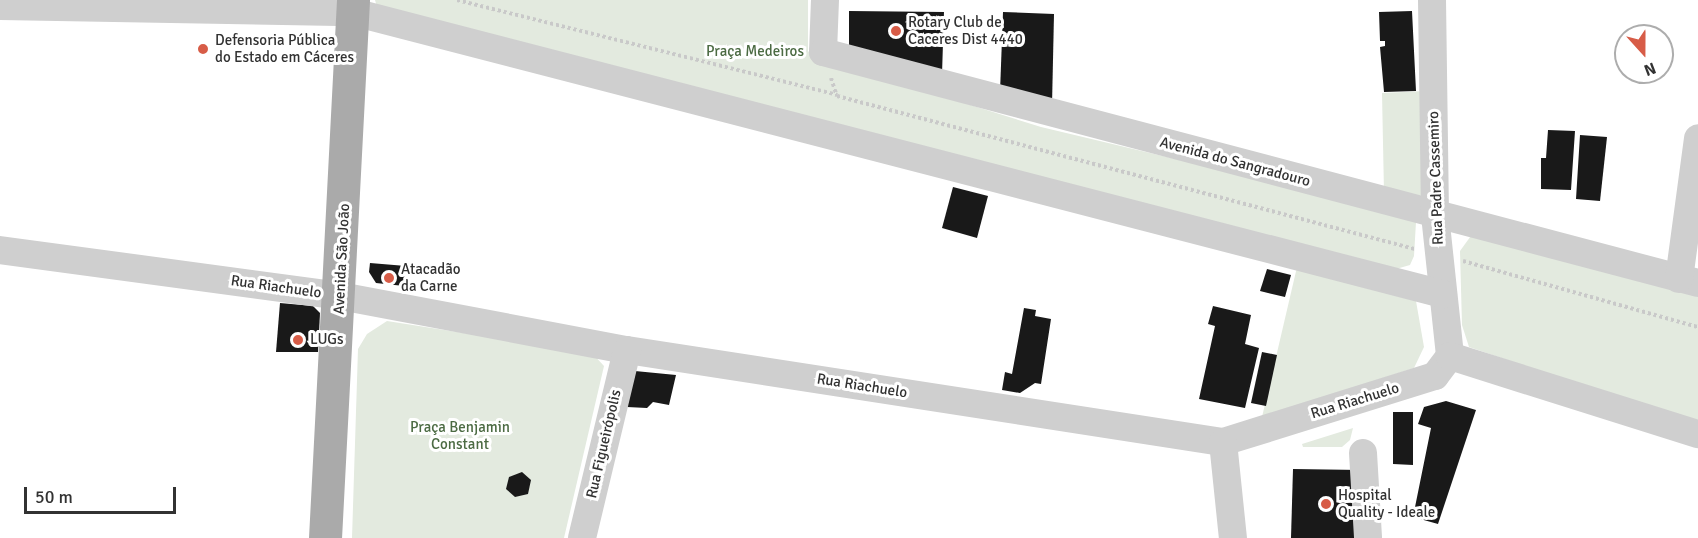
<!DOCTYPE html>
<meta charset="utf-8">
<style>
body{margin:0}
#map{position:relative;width:1698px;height:538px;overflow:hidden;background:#fff;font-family:Signika,sans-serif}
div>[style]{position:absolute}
.green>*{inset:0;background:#e3eadf}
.building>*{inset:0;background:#191919}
.path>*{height:4px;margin-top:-2px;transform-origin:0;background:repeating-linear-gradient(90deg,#c9c9c9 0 3px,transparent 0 6px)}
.minor>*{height:28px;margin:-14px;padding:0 14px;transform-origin:14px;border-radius:14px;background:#cfcfcf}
.major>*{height:33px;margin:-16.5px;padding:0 16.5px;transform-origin:16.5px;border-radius:16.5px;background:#aaa}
.dots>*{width:16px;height:16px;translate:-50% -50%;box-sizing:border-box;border:3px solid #fff;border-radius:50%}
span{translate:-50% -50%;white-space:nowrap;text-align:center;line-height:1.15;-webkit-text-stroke:6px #fff;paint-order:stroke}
.poi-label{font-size:15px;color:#323232}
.left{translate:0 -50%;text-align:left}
.park-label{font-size:15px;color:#4c6b43}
.street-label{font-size:15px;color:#323232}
.north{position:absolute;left:1614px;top:24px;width:60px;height:60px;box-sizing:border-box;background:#fff;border:2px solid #adadad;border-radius:50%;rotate:159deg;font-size:16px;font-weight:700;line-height:24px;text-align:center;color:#323232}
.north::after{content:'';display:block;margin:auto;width:21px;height:27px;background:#d75c47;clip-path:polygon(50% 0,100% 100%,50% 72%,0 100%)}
.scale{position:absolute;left:24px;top:487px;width:152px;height:27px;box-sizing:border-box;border:3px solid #323232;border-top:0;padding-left:8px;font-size:18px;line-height:21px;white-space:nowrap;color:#323232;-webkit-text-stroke:4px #fff;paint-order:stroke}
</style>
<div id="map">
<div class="green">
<div style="clip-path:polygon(375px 0,808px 0,808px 51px,813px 56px,1041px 127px,1335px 197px,1416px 222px,1414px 256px,1410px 265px,1396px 269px,377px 7px)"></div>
<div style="clip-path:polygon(1425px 91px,1423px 196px,1384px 193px,1382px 93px)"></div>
<div style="clip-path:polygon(1473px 233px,1698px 291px,1698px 424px,1469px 347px,1462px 325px,1460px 251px)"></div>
<div style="clip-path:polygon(1297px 267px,1416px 301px,1424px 347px,1414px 368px,1262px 417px)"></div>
<div style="clip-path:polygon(387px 321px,592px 353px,604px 366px,564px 538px,352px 538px,358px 349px,367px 334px)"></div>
<div style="clip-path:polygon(1353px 428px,1350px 440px,1342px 447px,1303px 447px,1302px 444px)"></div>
</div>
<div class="building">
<div style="clip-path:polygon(849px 11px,944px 12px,942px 74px,849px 49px)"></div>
<div style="clip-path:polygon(1412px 11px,1416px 91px,1384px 92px,1380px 47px,1385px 46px,1385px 41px,1380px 41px,1379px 12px)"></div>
<div style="clip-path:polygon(1003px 12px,1054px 14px,1052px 105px,1000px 92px)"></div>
<div style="clip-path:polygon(1548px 130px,1575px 131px,1571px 190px,1541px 189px,1541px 158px,1546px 158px)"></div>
<div style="clip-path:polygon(1580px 135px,1607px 137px,1600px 201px,1576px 199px)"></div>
<div style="clip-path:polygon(953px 187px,988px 196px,977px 238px,942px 228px)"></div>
<div style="clip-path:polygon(370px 263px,406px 266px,404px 286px,376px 283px,369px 272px)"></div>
<div style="clip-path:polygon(1267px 269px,1291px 275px,1285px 297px,1260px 291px)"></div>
<div style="clip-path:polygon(280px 303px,313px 306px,320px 313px,318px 352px,276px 352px)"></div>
<div style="clip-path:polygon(1213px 306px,1251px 315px,1245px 344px,1259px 348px,1245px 408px,1199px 399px,1215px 326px,1208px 324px)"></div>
<div style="clip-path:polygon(1024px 308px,1036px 310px,1035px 316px,1051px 319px,1041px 384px,1035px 383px,1020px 393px,1002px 390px,1005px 372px,1012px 374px)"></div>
<div style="clip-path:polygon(1262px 352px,1277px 355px,1266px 406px,1251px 403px)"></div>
<div style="clip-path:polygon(635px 371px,676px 375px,669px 405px,653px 402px,647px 408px,627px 407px)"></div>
<div style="clip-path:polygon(1446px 401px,1476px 410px,1438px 524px,1413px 517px,1431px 428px,1418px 424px,1424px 407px)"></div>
<div style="clip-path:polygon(1393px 412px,1413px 412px,1413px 465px,1393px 464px)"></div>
<div style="clip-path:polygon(1293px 469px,1361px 470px,1359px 538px,1291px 538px)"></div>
<div style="clip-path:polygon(522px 472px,531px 480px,528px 494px,515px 497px,506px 489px,509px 477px)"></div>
</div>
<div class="path">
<div style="left:457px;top:0;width:392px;rotate:14deg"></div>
<div style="left:831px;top:78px;width:19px;rotate:72deg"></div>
<div style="left:837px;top:96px;width:598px;rotate:14.83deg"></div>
<div style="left:1463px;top:261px;width:244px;rotate:15.7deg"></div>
</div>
<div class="minor">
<div style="left:825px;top:0;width:52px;rotate:92.2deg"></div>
<div style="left:823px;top:52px;width:905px;rotate:14.79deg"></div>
<div style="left:1432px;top:0;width:215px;rotate:89.2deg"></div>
<div style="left:1435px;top:215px;width:142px;rotate:83.9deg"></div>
<div style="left:0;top:6px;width:353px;rotate:1deg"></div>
<div style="left:353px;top:12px;width:1126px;rotate:14.51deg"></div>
<div style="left:0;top:250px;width:343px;rotate:7.7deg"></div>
<div style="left:340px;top:296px;width:292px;rotate:10.7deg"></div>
<div style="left:627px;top:350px;width:603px;rotate:8.78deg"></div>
<div style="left:1223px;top:442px;width:222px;rotate:-17.3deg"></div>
<div style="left:1435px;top:376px;width:25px;rotate:-53deg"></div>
<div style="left:1679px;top:279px;width:142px;rotate:-82.3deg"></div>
<div style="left:1450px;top:356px;width:260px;rotate:17.5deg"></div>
<div style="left:1223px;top:442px;width:97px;rotate:84.1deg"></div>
<div style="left:1363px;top:453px;width:85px;rotate:86.6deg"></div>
<div style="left:582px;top:538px;width:193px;rotate:-76.5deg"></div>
</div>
<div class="major">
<div style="left:325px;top:538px;width:539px;rotate:-87.02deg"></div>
</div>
<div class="dots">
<div style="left:896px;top:31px;background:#d75c47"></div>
<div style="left:203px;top:49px;background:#d75c47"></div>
<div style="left:389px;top:278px;background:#d75c47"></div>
<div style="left:298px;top:340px;background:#d75c47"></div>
<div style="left:1326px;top:504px;background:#d75c47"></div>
</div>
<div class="poi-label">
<span class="left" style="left:908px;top:31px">Rotary Club de<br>Caceres Dist 4440</span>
<span class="left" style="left:215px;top:49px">Defensoria Pública<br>do Estado em Cáceres</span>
<span class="left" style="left:401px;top:278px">Atacadão<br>da Carne</span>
<span class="left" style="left:310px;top:340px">LUGs</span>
<span class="left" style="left:1338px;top:504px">Hospital<br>Quality - Ideale</span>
</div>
<div class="park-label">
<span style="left:755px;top:52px">Praça Medeiros</span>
<span style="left:460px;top:436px">Praça Benjamin<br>Constant</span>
</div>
<div class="street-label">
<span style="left:1235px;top:162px;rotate:15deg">Avenida do Sangradouro</span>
<span style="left:1436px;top:178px;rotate:-92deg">Rua Padre Cassemiro</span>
<span style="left:342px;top:259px;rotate:-87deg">Avenida São João</span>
<span style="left:276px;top:287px;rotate:8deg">Rua Riachuelo</span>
<span style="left:862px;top:386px;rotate:9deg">Rua Riachuelo</span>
<span style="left:1355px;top:401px;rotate:-17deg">Rua Riachuelo</span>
<span style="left:604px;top:444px;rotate:-77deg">Rua Figueirópolis</span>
</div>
<div class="north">N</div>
<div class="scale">50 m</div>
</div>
